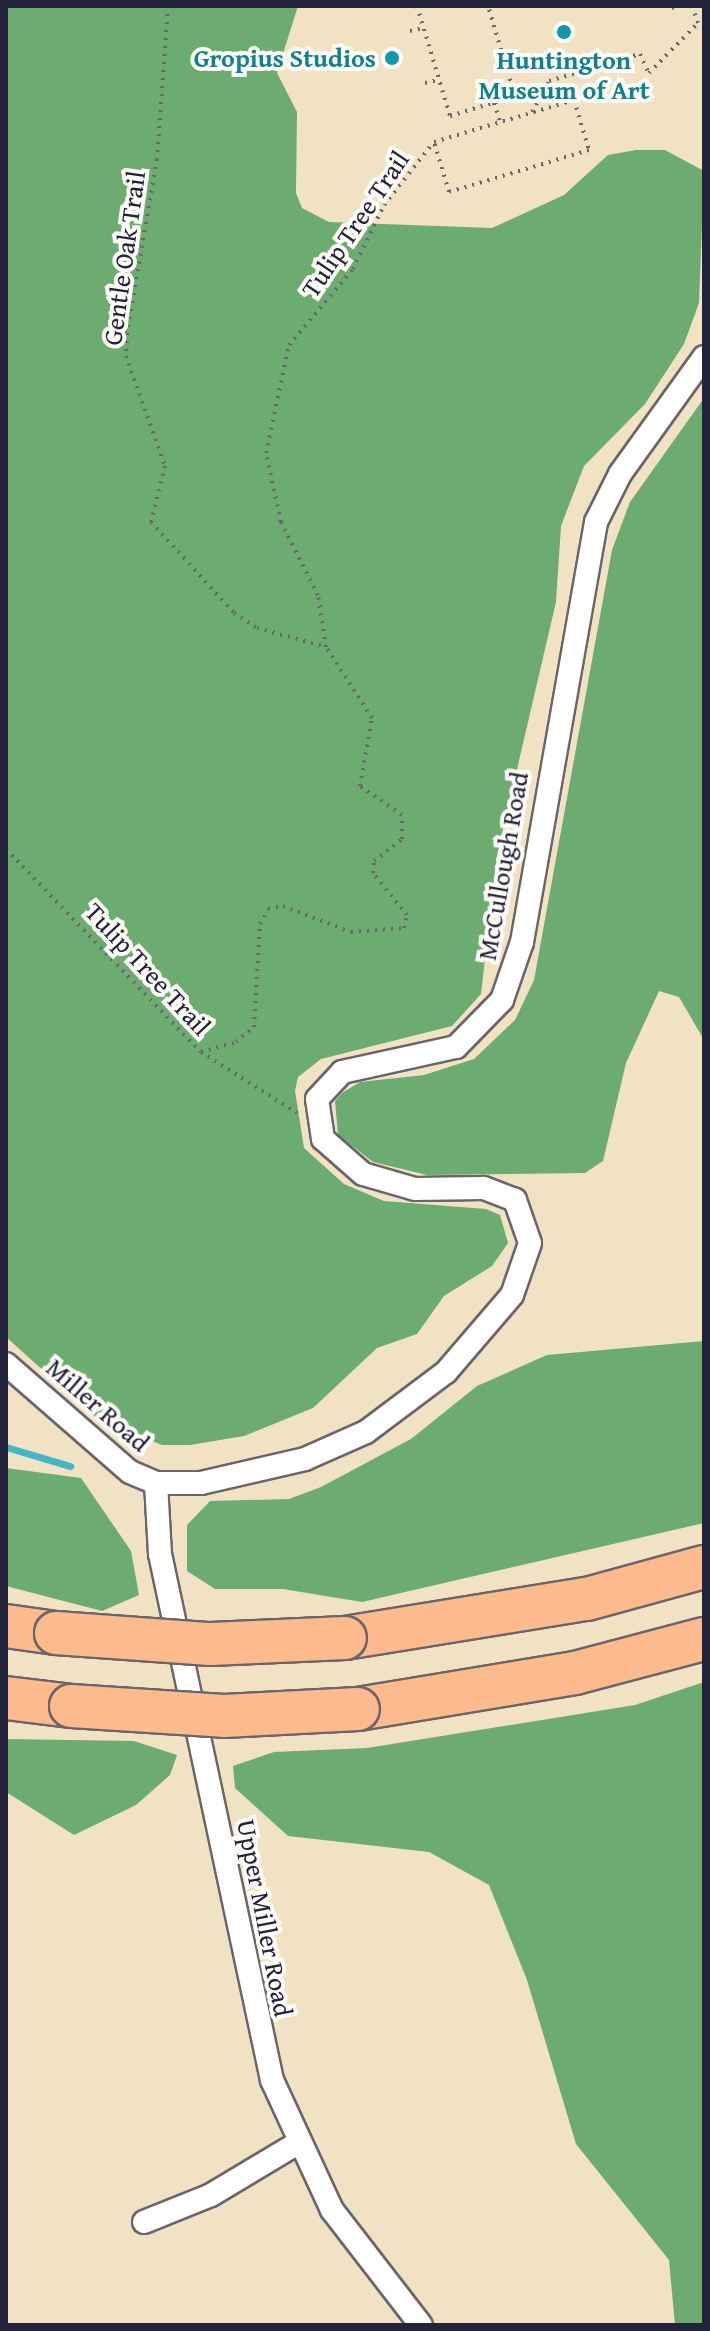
<!DOCTYPE html>
<style>
body{margin:0}
#map{position:relative;width:710px;height:2331px;overflow:hidden;background:#f1e2c4;font-family:"Gentium Book Plus",serif}
div>[style]{position:absolute}
.forest>*{inset:0;background:#6cac70}
.stream>*{height:7px;margin:-3.5px;padding:0 3.5px;transform-origin:3.5px;border-radius:3.5px;background:#48b5c4}
.path>*{height:4px;margin-top:-2px;transform-origin:0;background:repeating-linear-gradient(90deg,#6a656b 0 2px,transparent 0 8px)}
.roads{filter:drop-shadow(2px 0 #6a656b) drop-shadow(-2px 0 #6a656b) drop-shadow(0 2px #6a656b) drop-shadow(0 -2px #6a656b)}
.minor>*{height:22px;margin:-11px;padding:0 11px;transform-origin:11px;border-radius:11px;background:#fff}
.motorway>*{height:42px;margin:-21px;padding:0 21px;transform-origin:21px;border-radius:21px;background:#fcba8d}
.bridges{filter:drop-shadow(2px 0 #6a656b) drop-shadow(-2px 0 #6a656b) drop-shadow(0 2px #6a656b) drop-shadow(0 -2px #6a656b)}
.motorway-bridge>*{height:42px;margin:-21px;padding:0 21px;transform-origin:21px;border-radius:21px;background:#fcba8d}
.dots>*{width:22px;height:22px;translate:-50% -50%;box-sizing:border-box;border:4px solid #fdfcf7;border-radius:50%}
span{translate:-50% -50%;white-space:nowrap;text-align:center;line-height:1.15;-webkit-text-stroke:8px #fdfcf7;paint-order:stroke}
.culture-label{font-size:26px;color:#0d838f;font-weight:700}
.right{translate:-100% -50%;text-align:right}
.street-label{font-size:26px;color:#22223b}
.frame{position:absolute;inset:0;border:8px solid #22223b;pointer-events:none}
</style>
<div id="map">
<div class="forest">
<div style="clip-path:polygon(6px 6px,298px 6px,277px 73px,297px 112px,296px 193px,302px 208px,329px 222px,492px 228px,564px 195px,608px 155px,636px 150px,665px 150px,704px 171px,699px 303px,684px 344px,645px 404px,584px 466px,561px 526px,556px 602px,497px 855px,481px 994px,452px 1026px,321px 1059px,298px 1077px,295px 1091px,304px 1148px,344px 1184px,384px 1201px,486px 1209px,500px 1215px,508px 1243px,492px 1266px,444px 1296px,417px 1334px,377px 1348px,313px 1408px,244px 1436px,190px 1445px,162px 1445px,96px 1418px,6px 1337px)"></div>
<div style="clip-path:polygon(704px 398px,704px 1040px,679px 997px,659px 991px,626px 1063px,603px 1161px,585px 1173px,427px 1175px,373px 1162px,338px 1135px,335px 1101px,342px 1093px,360px 1082px,424px 1075px,474px 1059px,515px 1020px,534px 980px,612px 550px,630px 502px)"></div>
<div style="clip-path:polygon(704px 1341px,704px 1523px,362px 1602px,283px 1589px,215px 1589px,187px 1571px,187px 1525px,210px 1501px,289px 1499px,321px 1487px,411px 1439px,477px 1386px,547px 1355px)"></div>
<div style="clip-path:polygon(6px 1468px,81px 1478px,131px 1551px,139px 1595px,102px 1611px,6px 1586px)"></div>
<div style="clip-path:polygon(704px 1682px,704px 2325px,675px 2325px,669px 2260px,576px 2144px,527px 1980px,489px 1885px,429px 1852px,288px 1836px,235px 1788px,233px 1766px,274px 1752px,367px 1748px,635px 1705px)"></div>
<div style="clip-path:polygon(6px 1739px,134px 1741px,177px 1755px,170px 1775px,136px 1805px,74px 1835px,6px 1792px)"></div>
</div>
<div class="stream">
<div style="left:6px;top:1447px;width:67px;rotate:16.5deg"></div>
</div>
<div class="path">
<div style="left:168px;top:6px;width:153px;rotate:94.1deg"></div>
<div style="left:157px;top:159px;width:177px;rotate:99.8deg"></div>
<div style="left:127px;top:333px;width:23px;rotate:92deg"></div>
<div style="left:126px;top:356px;width:117px;rotate:70.5deg"></div>
<div style="left:165px;top:466px;width:58px;rotate:104deg"></div>
<div style="left:151px;top:522px;width:123px;rotate:47.6deg"></div>
<div style="left:234px;top:613px;width:27px;rotate:33deg"></div>
<div style="left:257px;top:628px;width:72px;rotate:15.4deg"></div>
<div style="left:417px;top:6px;width:115px;rotate:73.3deg"></div>
<div style="left:450px;top:116px;width:68px;rotate:-17.1deg"></div>
<div style="left:515px;top:96px;width:94px;rotate:-106.7deg"></div>
<div style="left:672px;top:8px;width:8px;rotate:-14deg"></div>
<div style="left:410px;top:31px;width:13px;rotate:-13deg"></div>
<div style="left:425px;top:83px;width:13px;rotate:-13deg"></div>
<div style="left:574px;top:100px;width:52px;rotate:73.3deg"></div>
<div style="left:589px;top:150px;width:146px;rotate:163.3deg"></div>
<div style="left:449px;top:192px;width:52px;rotate:-106.7deg"></div>
<div style="left:434px;top:142px;width:146px;rotate:-16.7deg"></div>
<div style="left:494px;top:103px;width:20px;rotate:72deg"></div>
<div style="left:532px;top:112px;width:35px;rotate:-61deg"></div>
<div style="left:549px;top:81px;width:95px;rotate:-16.5deg"></div>
<div style="left:640px;top:54px;width:21px;rotate:65deg"></div>
<div style="left:649px;top:73px;width:70px;rotate:-45.6deg"></div>
<div style="left:698px;top:23px;width:18px;rotate:-109deg"></div>
<div style="left:6px;top:849px;width:281px;rotate:46.2deg"></div>
<div style="left:201px;top:1052px;width:36px;rotate:-16deg"></div>
<div style="left:236px;top:1042px;width:23px;rotate:-40deg"></div>
<div style="left:254px;top:1027px;width:103px;rotate:-86.7deg"></div>
<div style="left:260px;top:924px;width:17px;rotate:-62deg"></div>
<div style="left:268px;top:909px;width:15px;rotate:-11deg"></div>
<div style="left:283px;top:906px;width:73px;rotate:20.9deg"></div>
<div style="left:351px;top:932px;width:53px;rotate:-4.3deg"></div>
<div style="left:404px;top:928px;width:13px;rotate:-77deg"></div>
<div style="left:407px;top:915px;width:54px;rotate:-129deg"></div>
<div style="left:373px;top:873px;width:12px;rotate:-85deg"></div>
<div style="left:374px;top:861px;width:36px;rotate:-38deg"></div>
<div style="left:402px;top:839px;width:24px;rotate:-90deg"></div>
<div style="left:402px;top:815px;width:51px;rotate:-145.4deg"></div>
<div style="left:360px;top:786px;width:69px;rotate:-80deg"></div>
<div style="left:372px;top:718px;width:85px;rotate:-122.9deg"></div>
<div style="left:326px;top:647px;width:53px;rotate:-98.7deg"></div>
<div style="left:318px;top:595px;width:82px;rotate:-116.9deg"></div>
<div style="left:281px;top:522px;width:71px;rotate:-102.3deg"></div>
<div style="left:266px;top:453px;width:110px;rotate:-78deg"></div>
<div style="left:289px;top:345px;width:99px;rotate:-49.9deg"></div>
<div style="left:353px;top:269px;width:71px;rotate:-64.2deg"></div>
<div style="left:384px;top:205px;width:80px;rotate:-51.6deg"></div>
<div style="left:201px;top:1052px;width:114px;rotate:32.4deg"></div>
</div>
<div class="roads">
<div class="minor">
<div style="left:6px;top:1364px;width:164px;rotate:41.1deg"></div>
<div style="left:130px;top:1472px;width:28px;rotate:23deg"></div>
<div style="left:156px;top:1483px;width:45px"></div>
<div style="left:201px;top:1483px;width:107px;rotate:-13deg"></div>
<div style="left:305px;top:1459px;width:67px;rotate:-23.9deg"></div>
<div style="left:366px;top:1432px;width:100px;rotate:-36.9deg"></div>
<div style="left:446px;top:1372px;width:101px;rotate:-49.4deg"></div>
<div style="left:512px;top:1295px;width:55px;rotate:-70.9deg"></div>
<div style="left:530px;top:1243px;width:46px;rotate:-109.2deg"></div>
<div style="left:515px;top:1200px;width:34px;rotate:-159deg"></div>
<div style="left:483px;top:1188px;width:68px;rotate:179.2deg"></div>
<div style="left:415px;top:1189px;width:54px;rotate:-163.9deg"></div>
<div style="left:363px;top:1174px;width:53px;rotate:-138.8deg"></div>
<div style="left:323px;top:1139px;width:40px;rotate:-98.5deg"></div>
<div style="left:317px;top:1099px;width:37px;rotate:-47deg"></div>
<div style="left:342px;top:1072px;width:117px;rotate:-12.4deg"></div>
<div style="left:456px;top:1047px;width:66px;rotate:-45.6deg"></div>
<div style="left:502px;top:1000px;width:61px;rotate:-71deg"></div>
<div style="left:522px;top:942px;width:426px;rotate:-80deg"></div>
<div style="left:596px;top:522px;width:54px;rotate:-63.4deg"></div>
<div style="left:620px;top:474px;width:144px;rotate:-54.3deg"></div>
<div style="left:156px;top:1483px;width:71px;rotate:86.8deg"></div>
<div style="left:160px;top:1554px;width:538px;rotate:77.98deg"></div>
<div style="left:272px;top:2080px;width:143px;rotate:65.2deg"></div>
<div style="left:332px;top:2210px;width:145px;rotate:52.3deg"></div>
<div style="left:144px;top:2222px;width:72px;rotate:-21.9deg"></div>
<div style="left:211px;top:2195px;width:101px;rotate:-30.9deg"></div>
</div>
<div class="motorway">
<div style="left:6px;top:1626px;width:50px;rotate:8deg"></div>
<div style="left:345px;top:1638px;width:245px;rotate:-9.2deg"></div>
<div style="left:587px;top:1599px;width:121px;rotate:-15.3deg"></div>
<div style="left:6px;top:1698px;width:65px;rotate:7deg"></div>
<div style="left:358px;top:1709px;width:220px;rotate:-9.4deg"></div>
<div style="left:575px;top:1673px;width:133px;rotate:-14.8deg"></div>
</div>
</div>
<div class="bridges">
<div class="motorway-bridge">
<div style="left:56px;top:1633px;width:155px;rotate:4.1deg"></div>
<div style="left:211px;top:1644px;width:134px;rotate:-2.6deg"></div>
<div style="left:71px;top:1706px;width:153px;rotate:3.7deg"></div>
<div style="left:224px;top:1716px;width:134px;rotate:-3deg"></div>
</div>
</div>
<div class="dots">
<div style="left:564px;top:32px;background:#0f9aa8"></div>
<div style="left:392px;top:58px;background:#0f9aa8"></div>
</div>
<div class="culture-label">
<span class="right" style="left:376px;top:58px">Gropius Studios</span>
<span style="left:564px;top:75px">Huntington<br>Museum of Art</span>
</div>
<div class="street-label">
<span style="left:355px;top:224px;rotate:-56deg">Tulip Tree Trail</span>
<span style="left:124px;top:258px;rotate:-82deg">Gentle Oak Trail</span>
<span style="left:503px;top:866px;rotate:-80deg">McCullough Road</span>
<span style="left:148px;top:969px;rotate:47deg">Tulip Tree Trail</span>
<span style="left:98px;top:1405px;rotate:41deg">Miller Road</span>
<span style="left:265px;top:1918px;rotate:79deg">Upper Miller Road</span>
</div>
<div class="frame"></div>
</div>
